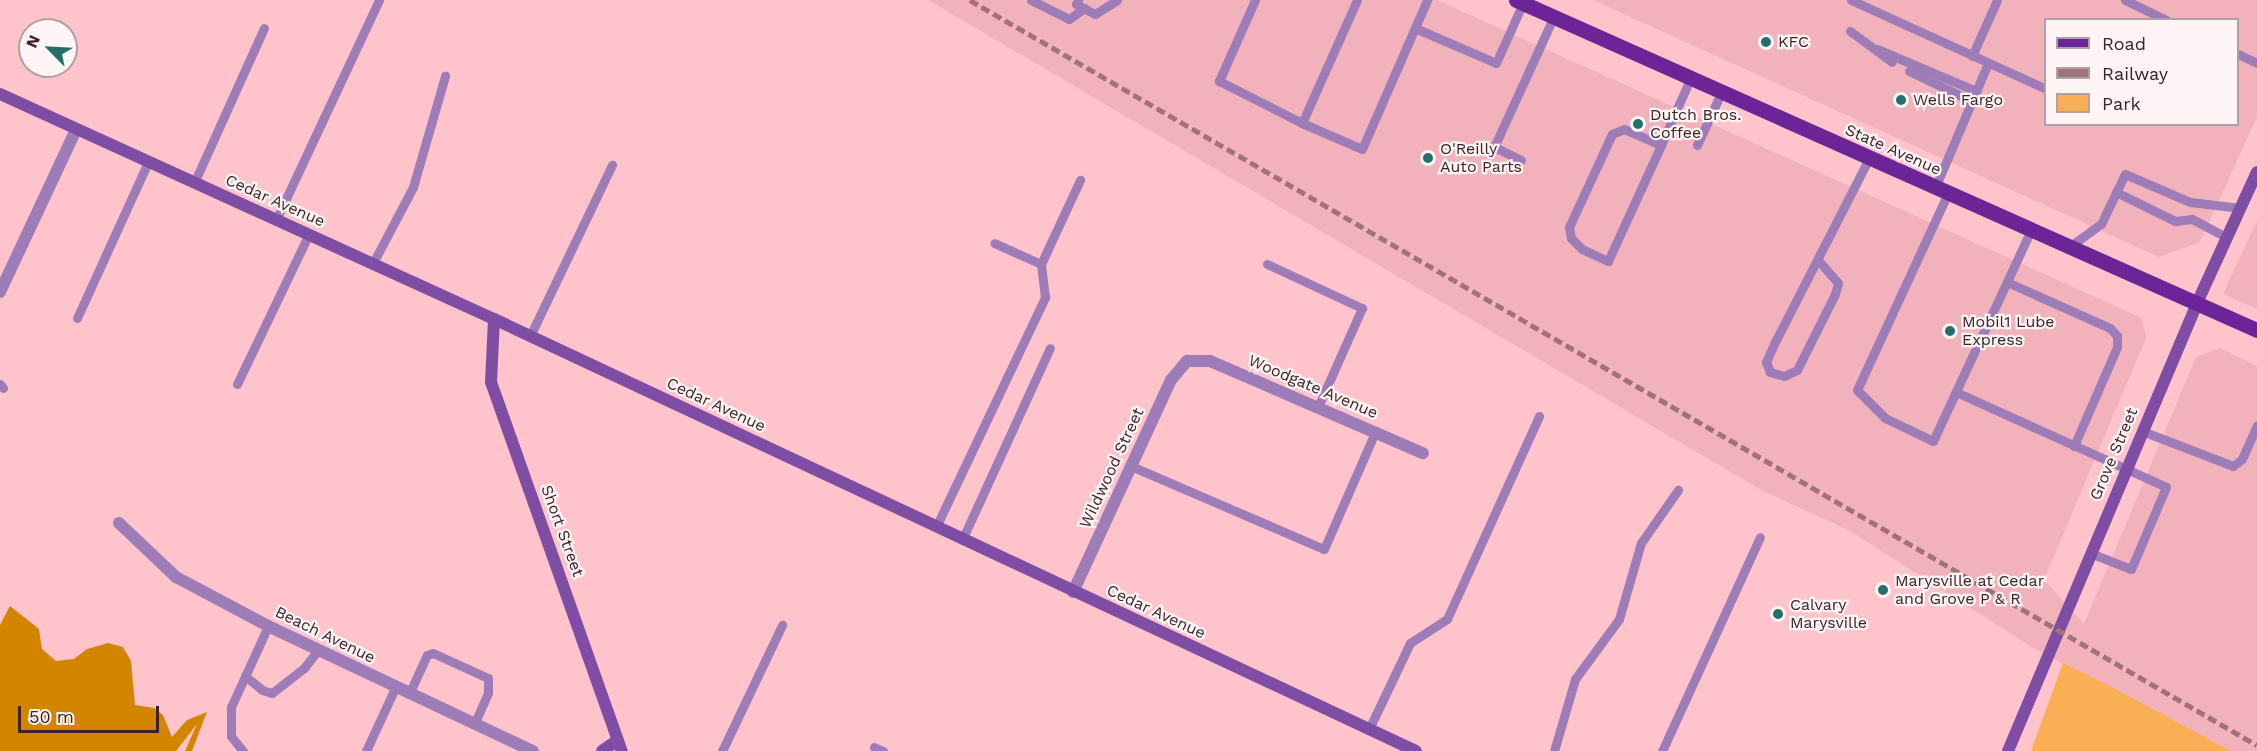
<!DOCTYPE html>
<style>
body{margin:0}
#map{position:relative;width:2257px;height:751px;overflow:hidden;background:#ffc3cc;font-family:"Work Sans",sans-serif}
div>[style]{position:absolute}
.built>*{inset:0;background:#f2b2bb}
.green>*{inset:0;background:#f9af55}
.forest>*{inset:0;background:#d38500}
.lane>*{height:9px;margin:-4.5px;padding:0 4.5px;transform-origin:4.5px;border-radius:4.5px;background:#9d7cb7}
.street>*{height:12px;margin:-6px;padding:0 6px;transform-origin:6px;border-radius:6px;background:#9d7cb7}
.secondary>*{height:12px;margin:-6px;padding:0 6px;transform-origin:6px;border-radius:6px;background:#804da5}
.primary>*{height:15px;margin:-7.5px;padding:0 7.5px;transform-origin:7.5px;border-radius:7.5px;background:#6c2597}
.rail>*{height:4.5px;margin-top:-2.25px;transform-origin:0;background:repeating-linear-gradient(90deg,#a0737a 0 9px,transparent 0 13.5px)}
.dots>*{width:16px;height:16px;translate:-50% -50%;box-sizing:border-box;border:3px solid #fcf4f5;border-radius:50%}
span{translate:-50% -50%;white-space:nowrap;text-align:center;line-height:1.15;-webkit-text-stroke:4.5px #fcf4f5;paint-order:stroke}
.poi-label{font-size:16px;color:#3e2227}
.left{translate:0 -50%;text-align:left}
.street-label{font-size:16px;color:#3e2227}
.legend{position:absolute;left:2044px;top:18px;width:195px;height:108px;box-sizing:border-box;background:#fcf4f5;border:2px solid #b0a0a3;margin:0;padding:8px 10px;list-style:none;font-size:18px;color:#3e2227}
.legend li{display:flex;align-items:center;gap:12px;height:30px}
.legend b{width:30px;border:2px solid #b0a0a3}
.north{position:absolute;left:18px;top:18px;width:60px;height:60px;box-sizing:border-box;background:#fcf4f5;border:2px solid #b0a0a3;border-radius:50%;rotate:294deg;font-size:16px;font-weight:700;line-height:24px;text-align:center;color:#3e2227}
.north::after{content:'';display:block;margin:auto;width:21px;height:27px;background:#256f6a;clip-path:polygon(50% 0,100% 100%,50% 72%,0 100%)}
.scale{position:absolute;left:18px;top:706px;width:141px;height:27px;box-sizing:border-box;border:3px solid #3e2227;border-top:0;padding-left:8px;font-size:18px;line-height:21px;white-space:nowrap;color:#3e2227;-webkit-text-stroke:4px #fcf4f5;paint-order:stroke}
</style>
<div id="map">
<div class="built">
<div style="clip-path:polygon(928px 0,1437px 0,2142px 318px,2146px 338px,2044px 580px,2084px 624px,2196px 357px,2220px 348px,2257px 366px,2257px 751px,2231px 751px,2033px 648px,1850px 531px,1761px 490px)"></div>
<div style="clip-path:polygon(evenodd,1593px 0,2257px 0,2257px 117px,2200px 242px,2159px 257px,1593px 0,2046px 20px,2238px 20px,2238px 124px,2046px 124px,2046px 20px)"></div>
<div style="clip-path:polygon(2257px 220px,2257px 309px,2223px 294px)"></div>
</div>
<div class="green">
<div style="clip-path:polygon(2063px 663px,2108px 685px,2231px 751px,2031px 751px)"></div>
</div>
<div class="forest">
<div style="clip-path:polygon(10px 606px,39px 629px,42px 649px,56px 661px,74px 659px,87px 649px,108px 643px,123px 647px,131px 661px,135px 705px,154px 708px,163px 715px,172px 737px,187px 720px,207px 712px,192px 751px,185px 751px,197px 724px,176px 751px,0 751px,0 625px)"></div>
</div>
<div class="lane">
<div style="left:1031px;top:0;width:42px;rotate:26.6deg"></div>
<div style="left:1069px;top:19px;width:19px;rotate:-36deg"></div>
<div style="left:1078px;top:0;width:4px;rotate:117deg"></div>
<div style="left:1076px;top:4px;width:21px;rotate:28deg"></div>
<div style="left:1095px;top:14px;width:26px;rotate:-32deg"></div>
<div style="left:1255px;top:0;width:89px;rotate:114deg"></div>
<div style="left:1219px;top:81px;width:93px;rotate:26.8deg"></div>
<div style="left:1357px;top:0;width:135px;rotate:114.1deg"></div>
<div style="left:1302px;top:123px;width:65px;rotate:23.4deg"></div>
<div style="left:1362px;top:149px;width:163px;rotate:-66.4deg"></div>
<div style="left:1851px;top:0;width:214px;rotate:24.5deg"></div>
<div style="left:2125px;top:0;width:46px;rotate:26deg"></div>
<div style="left:1415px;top:28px;width:88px;rotate:23.4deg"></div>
<div style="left:1496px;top:63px;width:66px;rotate:-65.8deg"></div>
<div style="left:1850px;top:31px;width:52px;rotate:36.4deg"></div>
<div style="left:1877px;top:49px;width:108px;rotate:23deg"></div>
<div style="left:2238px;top:54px;width:21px;rotate:25deg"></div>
<div style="left:1972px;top:56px;width:61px;rotate:-65.9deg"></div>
<div style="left:1909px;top:71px;width:70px;rotate:25.5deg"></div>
<div style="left:1661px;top:145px;width:40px;rotate:-156.6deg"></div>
<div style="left:1624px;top:129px;width:13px;rotate:157deg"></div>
<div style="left:1612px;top:134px;width:102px;rotate:114.8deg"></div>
<div style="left:1569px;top:227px;width:11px;rotate:80deg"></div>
<div style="left:1571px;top:238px;width:16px;rotate:45deg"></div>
<div style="left:1582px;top:249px;width:29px;rotate:25deg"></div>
<div style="left:1608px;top:261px;width:128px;rotate:-65.4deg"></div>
<div style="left:1661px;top:145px;width:45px;rotate:-66.3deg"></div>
<div style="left:1679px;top:104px;width:27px;rotate:-66deg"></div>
<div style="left:1697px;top:145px;width:57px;rotate:-65.2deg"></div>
<div style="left:1521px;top:160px;width:30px;rotate:-154deg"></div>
<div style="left:1494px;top:147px;width:144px;rotate:-65.4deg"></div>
<div style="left:194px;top:183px;width:170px;rotate:-65.7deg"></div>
<div style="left:1935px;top:188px;width:136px;rotate:-67deg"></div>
<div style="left:2116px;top:192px;width:66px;rotate:26.2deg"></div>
<div style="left:2175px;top:221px;width:17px;rotate:-7deg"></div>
<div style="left:2192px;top:219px;width:40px;rotate:28deg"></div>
<div style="left:1948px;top:193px;width:217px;rotate:114.8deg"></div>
<div style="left:1857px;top:390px;width:40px;rotate:45deg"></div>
<div style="left:1885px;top:418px;width:53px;rotate:25.6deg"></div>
<div style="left:1933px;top:441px;width:233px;rotate:-65.1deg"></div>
<div style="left:276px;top:220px;width:243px;rotate:-64.9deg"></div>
<div style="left:2069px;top:247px;width:39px;rotate:-36deg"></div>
<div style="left:2101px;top:224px;width:55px;rotate:-64.4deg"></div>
<div style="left:2125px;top:174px;width:71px;rotate:23.3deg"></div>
<div style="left:2190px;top:202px;width:51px;rotate:6.7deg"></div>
<div style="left:1818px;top:260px;width:30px;rotate:49deg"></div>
<div style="left:1838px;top:283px;width:11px;rotate:105deg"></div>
<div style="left:1835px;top:294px;width:85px;rotate:116.6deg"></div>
<div style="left:1797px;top:370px;width:14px;rotate:155deg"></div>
<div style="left:1784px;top:376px;width:15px;rotate:-164deg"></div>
<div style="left:1770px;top:372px;width:11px;rotate:-112deg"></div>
<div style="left:1766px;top:362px;width:22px;rotate:-66deg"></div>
<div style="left:1775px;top:342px;width:207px;rotate:-62.9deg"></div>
<div style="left:373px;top:263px;width:86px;rotate:-62.2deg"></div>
<div style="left:413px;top:187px;width:116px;rotate:-73.9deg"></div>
<div style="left:1041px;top:264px;width:93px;rotate:-65.1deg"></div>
<div style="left:1267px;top:264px;width:105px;rotate:24.9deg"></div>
<div style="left:1362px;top:308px;width:108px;rotate:114deg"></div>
<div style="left:2007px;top:282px;width:113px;rotate:24.1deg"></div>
<div style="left:2110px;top:328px;width:11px;rotate:49deg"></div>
<div style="left:2117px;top:336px;width:11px;rotate:90deg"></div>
<div style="left:2117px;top:347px;width:108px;rotate:113.5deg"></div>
<div style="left:77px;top:318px;width:171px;rotate:-65.5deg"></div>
<div style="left:530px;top:336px;width:190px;rotate:-64.4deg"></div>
<div style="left:0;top:384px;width:5px;rotate:53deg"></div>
<div style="left:237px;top:384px;width:166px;rotate:-64.4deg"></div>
<div style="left:1956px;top:392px;width:230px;rotate:24.3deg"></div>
<div style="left:2166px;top:487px;width:89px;rotate:113.1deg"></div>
<div style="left:2131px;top:569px;width:44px;rotate:-158.7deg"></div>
<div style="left:2142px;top:431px;width:97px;rotate:21deg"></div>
<div style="left:2233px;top:466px;width:11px;rotate:-38deg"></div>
<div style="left:2242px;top:459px;width:37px;rotate:-66deg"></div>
<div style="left:1131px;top:466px;width:210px;rotate:23.3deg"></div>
<div style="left:1324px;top:549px;width:128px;rotate:-66.4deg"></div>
<div style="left:936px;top:527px;width:255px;rotate:-64.6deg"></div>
<div style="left:1045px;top:297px;width:33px;rotate:-97deg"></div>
<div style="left:1041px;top:264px;width:51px;rotate:-155.9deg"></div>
<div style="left:962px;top:540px;width:211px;rotate:-65.4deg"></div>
<div style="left:245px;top:676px;width:22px;rotate:39deg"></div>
<div style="left:262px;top:690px;width:10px;rotate:17deg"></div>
<div style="left:272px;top:693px;width:41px;rotate:-38deg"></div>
<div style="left:304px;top:668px;width:23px;rotate:-52deg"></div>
<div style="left:409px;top:694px;width:43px;rotate:-65.2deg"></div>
<div style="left:427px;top:655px;width:6px;rotate:-18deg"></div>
<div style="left:433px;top:653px;width:60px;rotate:24.4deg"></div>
<div style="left:488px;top:678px;width:15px;rotate:90deg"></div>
<div style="left:488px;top:693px;width:34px;rotate:114deg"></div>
<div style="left:1369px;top:729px;width:95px;rotate:-64.5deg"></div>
<div style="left:1410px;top:643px;width:44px;rotate:-33deg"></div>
<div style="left:1447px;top:619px;width:223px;rotate:-65.6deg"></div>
<div style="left:874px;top:747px;width:10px;rotate:24deg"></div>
<div style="left:243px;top:751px;width:19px;rotate:-129deg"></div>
<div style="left:231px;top:736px;width:29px;rotate:-90deg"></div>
<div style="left:231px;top:707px;width:89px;rotate:-65.4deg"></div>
<div style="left:366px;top:751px;width:69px;rotate:-65.3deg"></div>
<div style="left:722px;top:751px;width:140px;rotate:-64.5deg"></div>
<div style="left:1554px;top:751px;width:75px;rotate:-73.7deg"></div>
<div style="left:1575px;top:679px;width:74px;rotate:-53.7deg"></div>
<div style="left:1619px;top:619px;width:79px;rotate:-73.9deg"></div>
<div style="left:1641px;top:543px;width:65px;rotate:-55.1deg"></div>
<div style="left:1662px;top:751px;width:235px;rotate:-65.4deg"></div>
</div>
<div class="street">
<div style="left:0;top:292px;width:179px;rotate:-64.9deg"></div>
<div style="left:119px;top:523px;width:79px;rotate:43.5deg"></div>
<div style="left:176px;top:577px;width:104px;rotate:28deg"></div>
<div style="left:268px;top:626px;width:293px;rotate:25.3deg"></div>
<div style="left:1073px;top:592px;width:234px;rotate:-65.2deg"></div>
<div style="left:1171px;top:380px;width:25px;rotate:-50deg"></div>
<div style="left:1187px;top:361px;width:23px"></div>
<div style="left:1210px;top:361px;width:232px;rotate:23.4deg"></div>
</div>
<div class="secondary">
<div style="left:0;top:94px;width:543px;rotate:24.49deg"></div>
<div style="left:494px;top:319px;width:1018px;rotate:25.11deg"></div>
<div style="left:494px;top:319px;width:63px;rotate:92.7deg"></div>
<div style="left:491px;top:382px;width:392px;rotate:70.5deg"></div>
<div style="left:602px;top:751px;width:19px;rotate:-35deg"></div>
<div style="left:2008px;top:751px;width:486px;rotate:-67.1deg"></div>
<div style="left:2197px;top:303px;width:144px;rotate:-65.4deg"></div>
</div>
<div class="primary">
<div style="left:1516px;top:0;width:811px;rotate:24.01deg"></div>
</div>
<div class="rail">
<div style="left:970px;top:0;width:1487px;rotate:30.07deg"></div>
</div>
<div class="dots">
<div style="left:1766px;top:42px;background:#256f6a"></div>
<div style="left:1901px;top:100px;background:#256f6a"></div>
<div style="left:1638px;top:124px;background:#256f6a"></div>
<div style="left:1428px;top:158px;background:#256f6a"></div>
<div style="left:1950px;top:331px;background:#256f6a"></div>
<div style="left:1883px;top:590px;background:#256f6a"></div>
<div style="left:1778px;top:614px;background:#256f6a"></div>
</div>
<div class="poi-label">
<span class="left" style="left:1778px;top:42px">KFC</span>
<span class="left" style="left:1913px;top:100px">Wells Fargo</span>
<span class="left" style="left:1650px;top:124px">Dutch Bros.<br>Coffee</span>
<span class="left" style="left:1440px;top:158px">O'Reilly<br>Auto Parts</span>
<span class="left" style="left:1962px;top:331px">Mobil1 Lube<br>Express</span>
<span class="left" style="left:1895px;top:590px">Marysville at Cedar<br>and Grove P &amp; R</span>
<span class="left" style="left:1790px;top:614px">Calvary<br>Marysville</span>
</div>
<div class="street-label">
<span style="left:1893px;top:150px;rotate:24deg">State Avenue</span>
<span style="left:275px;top:201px;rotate:24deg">Cedar Avenue</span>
<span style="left:1313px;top:387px;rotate:23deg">Woodgate Avenue</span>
<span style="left:716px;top:405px;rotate:25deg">Cedar Avenue</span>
<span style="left:2114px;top:454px;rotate:-67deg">Grove Street</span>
<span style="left:1112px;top:468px;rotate:-65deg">Wildwood Street</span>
<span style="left:562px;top:531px;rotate:70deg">Short Street</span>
<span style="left:1156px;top:612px;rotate:25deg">Cedar Avenue</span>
<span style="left:325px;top:635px;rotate:26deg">Beach Avenue</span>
</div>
<ul class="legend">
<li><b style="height:8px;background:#6c2597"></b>Road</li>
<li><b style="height:8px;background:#a0737a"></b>Railway</li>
<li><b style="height:16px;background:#f9af55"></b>Park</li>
</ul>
<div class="north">N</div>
<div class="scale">50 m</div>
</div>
